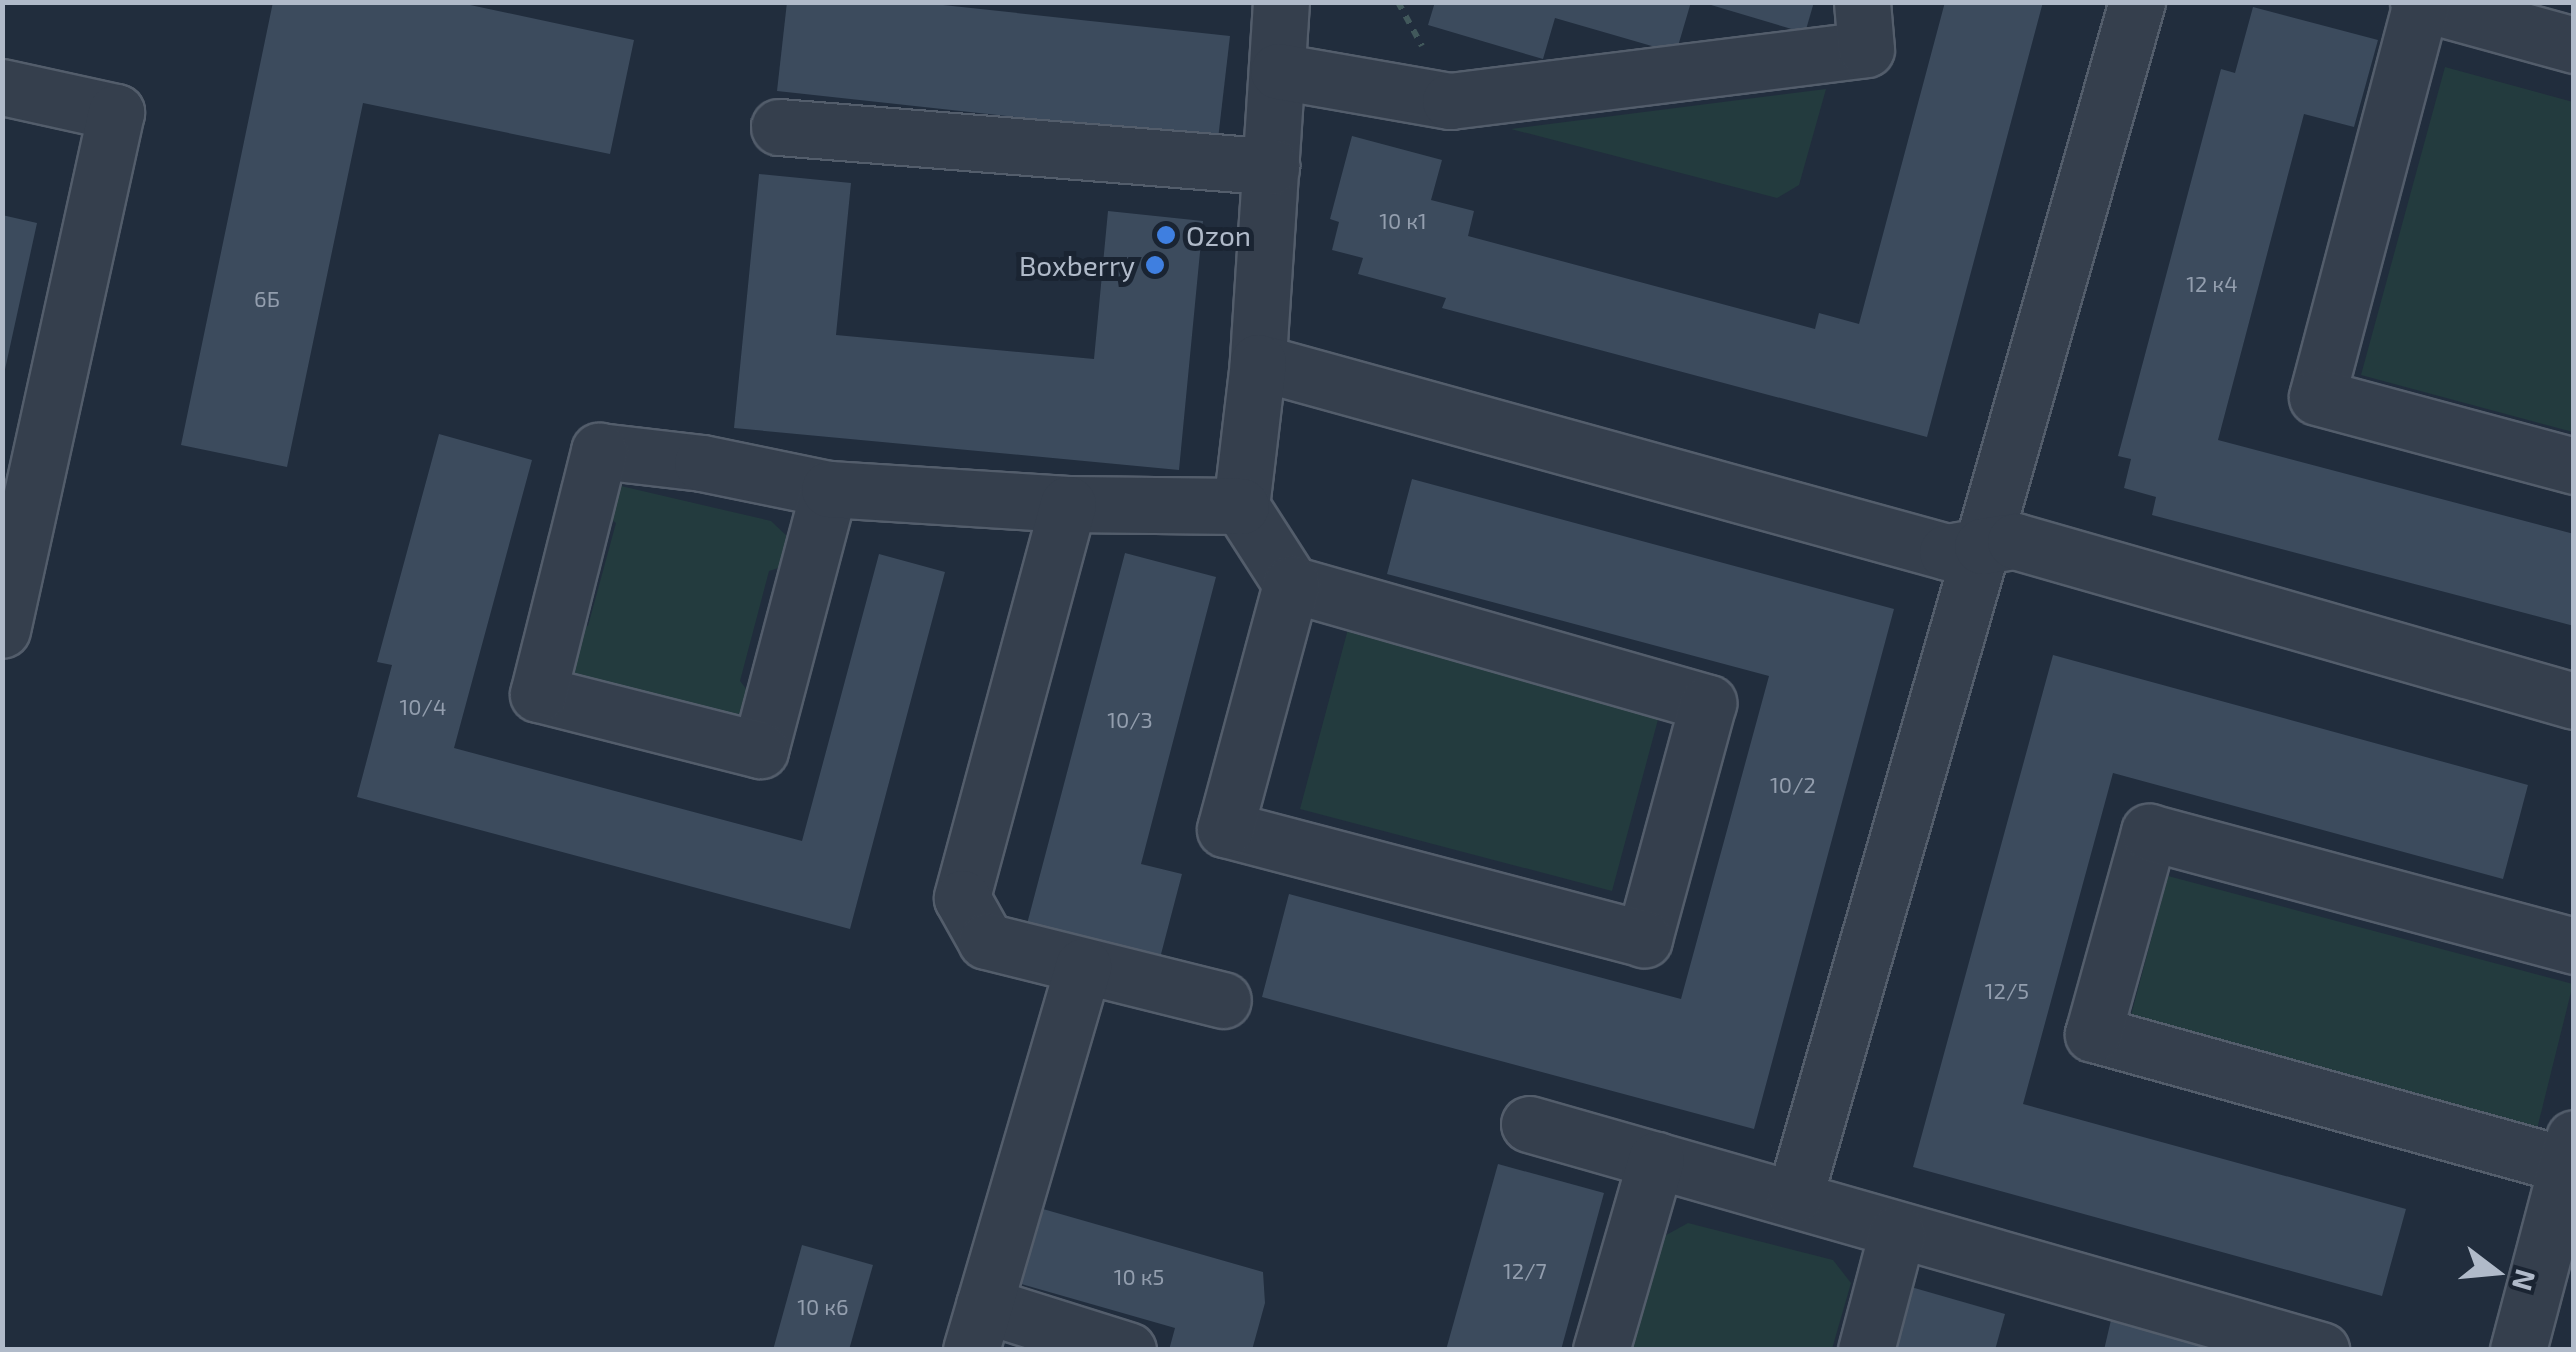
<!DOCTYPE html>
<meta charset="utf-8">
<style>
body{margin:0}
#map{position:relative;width:2576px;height:1352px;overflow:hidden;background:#212d3d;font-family:"Exo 2",sans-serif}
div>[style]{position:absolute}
.green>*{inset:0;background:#233b3e}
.building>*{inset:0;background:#3c4b5d}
.path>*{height:6px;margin-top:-3px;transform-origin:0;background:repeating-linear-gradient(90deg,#41585b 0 8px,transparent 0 16px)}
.roads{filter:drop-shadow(2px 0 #535d6b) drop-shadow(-2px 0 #535d6b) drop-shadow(0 2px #535d6b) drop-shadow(0 -2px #535d6b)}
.minor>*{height:55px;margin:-27.5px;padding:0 27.5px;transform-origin:27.5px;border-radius:27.5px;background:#353f4d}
.dots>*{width:28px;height:28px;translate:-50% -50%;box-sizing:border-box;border:5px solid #1a2432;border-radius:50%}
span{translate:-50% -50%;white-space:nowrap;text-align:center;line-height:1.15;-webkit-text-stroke:10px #1a2432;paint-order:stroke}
.number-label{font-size:22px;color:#939eae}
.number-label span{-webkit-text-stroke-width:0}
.poi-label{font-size:28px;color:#b0bac9}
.left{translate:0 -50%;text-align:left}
.right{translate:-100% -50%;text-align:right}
.frame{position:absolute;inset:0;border:5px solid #b0bac9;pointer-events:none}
.north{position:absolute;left:2446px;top:1222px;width:100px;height:100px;-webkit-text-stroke:8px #1a2432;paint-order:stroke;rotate:106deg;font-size:28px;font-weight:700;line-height:40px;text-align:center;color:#b0bac9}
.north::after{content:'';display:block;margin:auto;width:35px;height:45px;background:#b0bac9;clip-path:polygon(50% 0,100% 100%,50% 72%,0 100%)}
</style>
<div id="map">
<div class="green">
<div style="clip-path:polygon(2445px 67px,2573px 102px,2573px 432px,2361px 375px)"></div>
<div style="clip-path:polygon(1826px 89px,1799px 185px,1777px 198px,1511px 129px)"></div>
<div style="clip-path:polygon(621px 486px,771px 521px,790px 539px,791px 564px,769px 571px,740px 681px,755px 700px,740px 713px,722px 721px,586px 685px,570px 673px,569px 630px,588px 626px,616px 523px,602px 512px)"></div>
<div style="clip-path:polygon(1348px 629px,1660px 712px,1612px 891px,1300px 809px)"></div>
<div style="clip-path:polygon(2168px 876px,2573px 984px,2536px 1133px,2129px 1023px)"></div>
<div style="clip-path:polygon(1688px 1223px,1833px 1260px,1851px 1283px,1832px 1349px,1631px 1350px,1659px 1239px)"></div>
</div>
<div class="building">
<div style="clip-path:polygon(273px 2px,456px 2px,634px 40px,610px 154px,363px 103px,287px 467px,181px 445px)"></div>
<div style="clip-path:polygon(787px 2px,915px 2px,1230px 36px,1218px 139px,777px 91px)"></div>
<div style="clip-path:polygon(1435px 2px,1691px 2px,1676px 53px,1555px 18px,1543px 59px,1428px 25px)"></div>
<div style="clip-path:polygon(1701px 2px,1814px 2px,1805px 33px)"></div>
<div style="clip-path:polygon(1945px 2px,2043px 2px,1927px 437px,1442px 308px,1446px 298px,1358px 274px,1363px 258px,1332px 250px,1339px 222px,1330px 219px,1352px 136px,1442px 160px,1431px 200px,1474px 211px,1468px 236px,1815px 329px,1819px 313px,1859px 324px)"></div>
<div style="clip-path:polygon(2253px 7px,2378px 40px,2354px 127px,2304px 114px,2218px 440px,2574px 534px,2574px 626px,2152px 515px,2156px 497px,2124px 488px,2131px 459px,2118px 456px,2221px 69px,2235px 73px)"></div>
<div style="clip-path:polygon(759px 174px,851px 183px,836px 335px,1094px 359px,1108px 211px,1203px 221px,1179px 470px,734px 428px)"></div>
<div style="clip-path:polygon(2px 215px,37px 223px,4px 374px,2px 374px)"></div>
<div style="clip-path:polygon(439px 434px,532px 460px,454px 748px,802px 841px,879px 554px,945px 572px,850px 929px,357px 797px,392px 665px,377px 662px)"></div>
<div style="clip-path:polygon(1412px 479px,1894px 609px,1754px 1129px,1262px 997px,1289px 894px,1681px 999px,1769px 676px,1387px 574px)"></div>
<div style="clip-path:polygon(1125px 553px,1216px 577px,1141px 864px,1182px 874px,1160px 958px,1027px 924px)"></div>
<div style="clip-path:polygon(2053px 655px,2528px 785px,2503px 879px,2113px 773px,2023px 1104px,2406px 1209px,2382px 1296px,1913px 1167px)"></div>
<div style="clip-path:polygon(1498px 1164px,1604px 1193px,1561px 1350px,1446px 1350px)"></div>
<div style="clip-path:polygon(1036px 1207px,1263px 1272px,1265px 1303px,1252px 1350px,1169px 1350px,1175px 1328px,1014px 1282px)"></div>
<div style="clip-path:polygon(802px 1245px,873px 1265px,849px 1350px,773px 1350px)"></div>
<div style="clip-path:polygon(1911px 1287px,2005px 1314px,1995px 1350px,1893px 1350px)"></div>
<div style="clip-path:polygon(2111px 1320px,2218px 1348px,2218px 1350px,2104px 1350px)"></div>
</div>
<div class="path">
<div style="left:1398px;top:2px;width:50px;rotate:61.4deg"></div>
</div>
<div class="roads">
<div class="minor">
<div style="left:1281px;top:2px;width:361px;rotate:93.7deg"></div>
<div style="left:1258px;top:362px;width:715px;rotate:15.42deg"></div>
<div style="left:1947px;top:552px;width:36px;rotate:-10deg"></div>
<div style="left:1982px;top:546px;width:566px;rotate:-74.1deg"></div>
<div style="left:2418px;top:2px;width:162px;rotate:15.4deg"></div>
<div style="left:2421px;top:3px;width:407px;rotate:104.8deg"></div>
<div style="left:2317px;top:397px;width:266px;rotate:15deg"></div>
<div style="left:1278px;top:71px;width:175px;rotate:9.9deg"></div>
<div style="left:1450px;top:101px;width:419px;rotate:-7.1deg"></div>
<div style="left:1866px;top:49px;width:47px;rotate:-94.9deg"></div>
<div style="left:2px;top:87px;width:117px;rotate:12.4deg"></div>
<div style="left:116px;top:112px;width:530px;rotate:102.41deg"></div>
<div style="left:779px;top:127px;width:494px;rotate:4.6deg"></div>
<div style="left:1258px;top:362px;width:145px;rotate:96.7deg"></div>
<div style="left:1241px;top:506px;width:93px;rotate:57.3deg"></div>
<div style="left:599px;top:451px;width:104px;rotate:6.6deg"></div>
<div style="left:702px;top:463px;width:130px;rotate:11.6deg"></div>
<div style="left:829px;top:489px;width:270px;rotate:104.8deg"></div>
<div style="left:760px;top:750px;width:229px;rotate:-165.8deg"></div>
<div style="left:538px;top:694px;width:251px;rotate:-75.9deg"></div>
<div style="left:829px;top:489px;width:239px;rotate:3.6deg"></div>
<div style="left:1068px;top:504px;width:173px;rotate:0.7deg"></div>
<div style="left:1068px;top:504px;width:408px;rotate:105.1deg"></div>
<div style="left:962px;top:898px;width:49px;rotate:60.8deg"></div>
<div style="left:986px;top:941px;width:244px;rotate:14deg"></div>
<div style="left:1291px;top:584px;width:434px;rotate:15.9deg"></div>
<div style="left:1708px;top:703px;width:245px;rotate:105.2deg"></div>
<div style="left:1644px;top:939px;width:433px;rotate:-165.3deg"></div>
<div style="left:1225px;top:829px;width:254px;rotate:-74.9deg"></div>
<div style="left:1529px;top:1124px;width:824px;rotate:15.93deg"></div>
<div style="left:2566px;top:1165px;width:491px;rotate:-164.5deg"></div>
<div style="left:2093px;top:1034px;width:210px;rotate:-74.5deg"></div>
<div style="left:2149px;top:832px;width:440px;rotate:15deg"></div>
<div style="left:1795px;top:1195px;width:675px;rotate:-73.93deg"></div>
<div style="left:1982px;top:546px;width:33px;rotate:-9deg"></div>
<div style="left:2015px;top:541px;width:581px;rotate:15.97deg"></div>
<div style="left:984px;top:1305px;width:151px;rotate:17.4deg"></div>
<div style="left:971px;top:1350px;width:400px;rotate:-73.7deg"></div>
<div style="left:1601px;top:1350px;width:198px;rotate:-73.9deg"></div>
<div style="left:1866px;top:1350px;width:121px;rotate:-75.2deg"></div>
<div style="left:2518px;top:1350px;width:219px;rotate:-75.2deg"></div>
</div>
</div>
<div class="dots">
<div style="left:1166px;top:235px;background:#3f7fe0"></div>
<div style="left:1155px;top:265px;background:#3f7fe0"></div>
</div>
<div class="number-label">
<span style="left:1403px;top:221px">10 к1</span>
<span style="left:2212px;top:284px">12 к4</span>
<span style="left:267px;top:299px">6Б</span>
<span style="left:423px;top:707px">10/4</span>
<span style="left:1130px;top:720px">10/3</span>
<span style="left:1793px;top:785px">10/2</span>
<span style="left:2007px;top:991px">12/5</span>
<span style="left:1525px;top:1271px">12/7</span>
<span style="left:1139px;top:1277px">10 к5</span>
<span style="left:823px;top:1307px">10 к6</span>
</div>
<div class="poi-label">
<span class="left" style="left:1186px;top:235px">Ozon</span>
<span class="right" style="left:1135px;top:265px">Boxberry</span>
</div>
<div class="frame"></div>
<div class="north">N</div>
</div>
